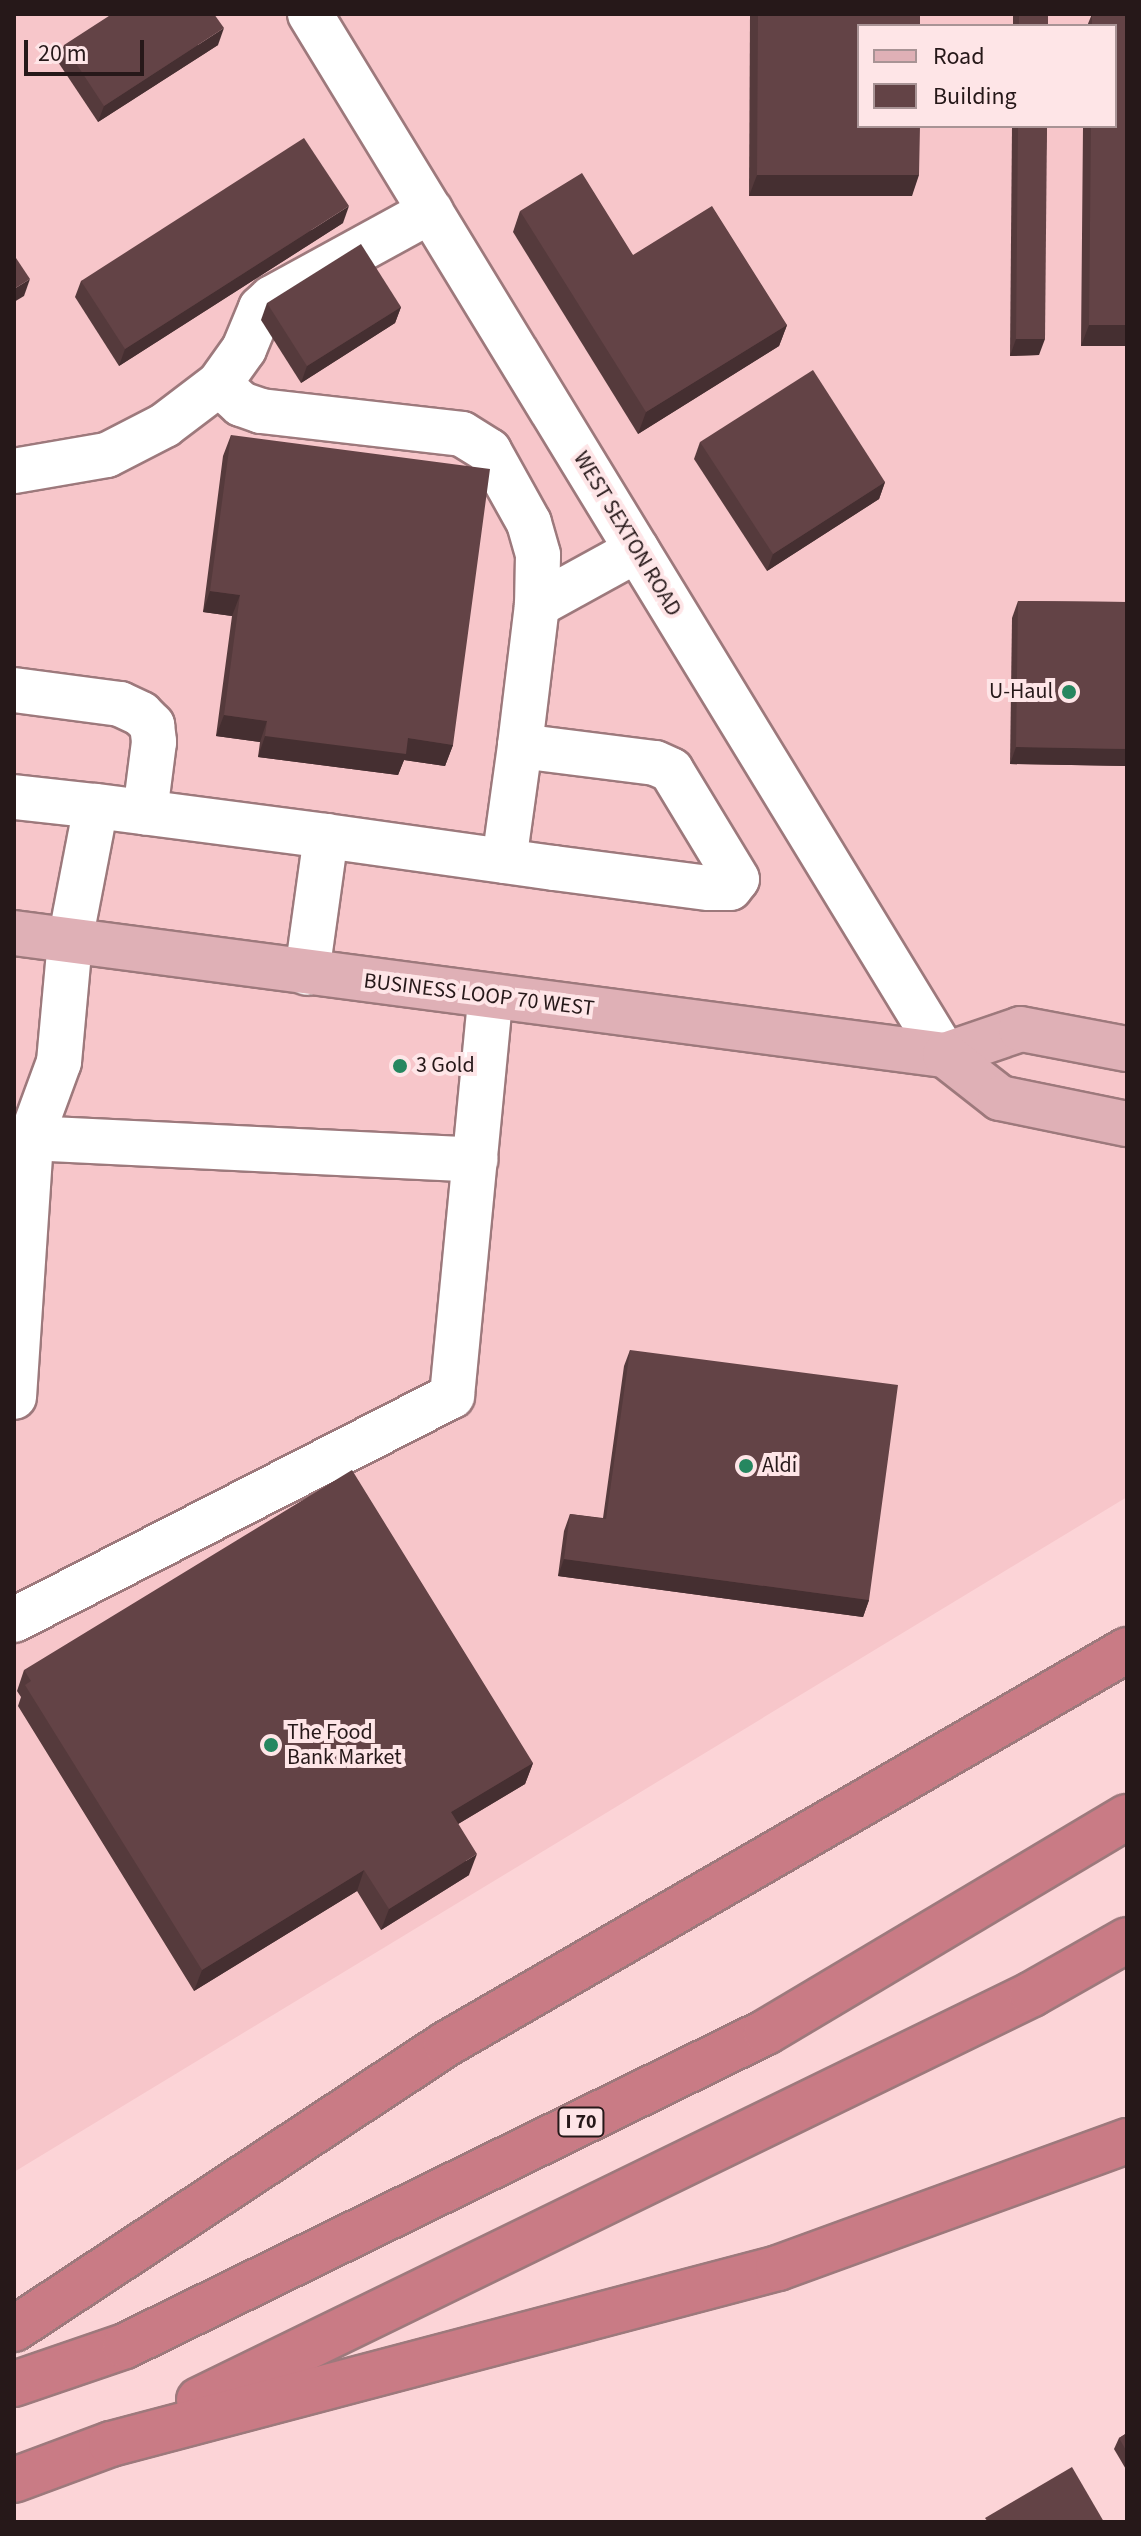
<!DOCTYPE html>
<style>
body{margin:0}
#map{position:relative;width:1141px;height:2536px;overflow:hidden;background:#fcd4d7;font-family:"Source Sans 3",sans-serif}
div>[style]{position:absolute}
.built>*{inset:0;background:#f7c6ca}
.roads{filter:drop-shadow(2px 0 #9d797c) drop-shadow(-2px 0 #9d797c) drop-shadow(0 2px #9d797c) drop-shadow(0 -2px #9d797c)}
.minor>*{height:44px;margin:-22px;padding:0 22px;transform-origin:22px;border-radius:22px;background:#fff}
.major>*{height:44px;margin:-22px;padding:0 22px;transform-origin:22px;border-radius:22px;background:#dfb0b6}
.highway>*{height:44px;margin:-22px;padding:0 22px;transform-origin:22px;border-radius:22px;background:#c97b85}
.wall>*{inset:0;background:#553a3c}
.shaded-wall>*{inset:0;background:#452f31}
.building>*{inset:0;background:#634346}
.dots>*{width:22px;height:22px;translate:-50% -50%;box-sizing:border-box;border:4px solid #fee5e7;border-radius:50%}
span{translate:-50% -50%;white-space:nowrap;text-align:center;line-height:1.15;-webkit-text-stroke:8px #fee5e7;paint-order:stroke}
.shield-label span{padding:2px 6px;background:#fee5e7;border:2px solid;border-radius:6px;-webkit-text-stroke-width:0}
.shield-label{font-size:20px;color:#261819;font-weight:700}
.street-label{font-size:22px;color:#261819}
.poi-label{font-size:22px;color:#261819}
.right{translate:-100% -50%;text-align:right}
.left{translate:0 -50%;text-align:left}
.frame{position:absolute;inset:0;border:16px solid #261819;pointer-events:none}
.legend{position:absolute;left:857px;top:24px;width:260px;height:104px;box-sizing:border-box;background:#fee5e7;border:2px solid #a89395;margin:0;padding:10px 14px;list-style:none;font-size:24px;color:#261819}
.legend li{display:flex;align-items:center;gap:16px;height:40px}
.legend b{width:40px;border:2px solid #a89395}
.scale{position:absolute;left:24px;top:40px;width:120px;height:36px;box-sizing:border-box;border:4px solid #261819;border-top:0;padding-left:10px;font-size:24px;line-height:28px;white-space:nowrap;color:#261819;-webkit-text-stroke:6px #fee5e7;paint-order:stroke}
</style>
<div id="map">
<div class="built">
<div style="clip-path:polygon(evenodd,14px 14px,1127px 14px,1127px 1497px,14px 2172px,14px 14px,859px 26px,1115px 26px,1115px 126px,859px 126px,859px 26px)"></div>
</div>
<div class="roads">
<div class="minor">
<div style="left:310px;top:14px;width:1219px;rotate:58.62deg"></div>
<div style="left:219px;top:384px;width:30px;rotate:42deg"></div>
<div style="left:241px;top:404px;width:21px;rotate:19deg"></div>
<div style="left:261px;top:411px;width:202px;rotate:6.5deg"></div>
<div style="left:462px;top:434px;width:32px;rotate:32deg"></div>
<div style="left:489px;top:451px;width:82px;rotate:60.9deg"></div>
<div style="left:529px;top:523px;width:33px;rotate:74deg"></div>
<div style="left:538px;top:555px;width:50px;rotate:91.1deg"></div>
<div style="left:537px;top:605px;width:142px;rotate:96.9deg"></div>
<div style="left:14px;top:471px;width:94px;rotate:-9.8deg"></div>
<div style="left:107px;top:455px;width:65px;rotate:-27.3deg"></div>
<div style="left:165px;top:425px;width:68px;rotate:-37.2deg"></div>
<div style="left:219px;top:384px;width:43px;rotate:-54.5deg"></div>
<div style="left:244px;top:349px;width:44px;rotate:-67.5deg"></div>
<div style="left:261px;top:308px;width:15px;rotate:-42deg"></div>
<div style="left:272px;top:298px;width:181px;rotate:-28.7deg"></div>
<div style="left:537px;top:605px;width:114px;rotate:-28.8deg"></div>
<div style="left:14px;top:690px;width:107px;rotate:7.5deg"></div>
<div style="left:120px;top:704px;width:23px;rotate:25deg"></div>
<div style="left:141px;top:714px;width:16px;rotate:45deg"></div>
<div style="left:152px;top:725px;width:17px;rotate:83deg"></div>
<div style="left:154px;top:742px;width:71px;rotate:97.3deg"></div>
<div style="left:14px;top:797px;width:82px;rotate:6.3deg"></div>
<div style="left:326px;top:836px;width:230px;rotate:8deg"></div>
<div style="left:554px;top:868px;width:156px;rotate:7.4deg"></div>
<div style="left:709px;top:888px;width:21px"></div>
<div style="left:730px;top:888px;width:11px;rotate:-52deg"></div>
<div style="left:737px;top:879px;width:127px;rotate:-121.2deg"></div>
<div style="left:671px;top:770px;width:17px;rotate:-156deg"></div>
<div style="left:655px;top:763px;width:136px;rotate:-172.8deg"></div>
<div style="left:520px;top:746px;width:116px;rotate:97.9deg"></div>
<div style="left:31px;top:1138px;width:445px;rotate:2.8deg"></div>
<div style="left:14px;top:1397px;width:260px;rotate:-86.2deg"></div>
<div style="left:31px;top:1138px;width:81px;rotate:-69.8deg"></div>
<div style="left:59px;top:1062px;width:121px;rotate:-84.8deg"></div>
<div style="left:70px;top:941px;width:137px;rotate:-79.1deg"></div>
<div style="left:96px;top:806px;width:232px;rotate:7.4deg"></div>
<div style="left:326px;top:836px;width:138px;rotate:97.9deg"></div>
<div style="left:14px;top:1620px;width:492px;rotate:-27.1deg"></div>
<div style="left:452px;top:1396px;width:400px;rotate:-84.5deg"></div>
</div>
<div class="major">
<div style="left:14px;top:933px;width:939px;rotate:7.47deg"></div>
<div style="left:945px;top:1055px;width:80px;rotate:-18.9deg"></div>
<div style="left:1021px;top:1029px;width:108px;rotate:10.7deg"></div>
<div style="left:945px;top:1055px;width:70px;rotate:38deg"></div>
<div style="left:1000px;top:1098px;width:130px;rotate:11.6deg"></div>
</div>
<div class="highway">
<div style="left:14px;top:2329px;width:518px;rotate:-33.41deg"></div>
<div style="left:446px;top:2044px;width:787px;rotate:-30.05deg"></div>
<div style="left:14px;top:2384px;width:117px;rotate:-18.9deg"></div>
<div style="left:125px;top:2346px;width:714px;rotate:-26.1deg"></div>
<div style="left:766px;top:2032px;width:420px;rotate:-30.8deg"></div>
<div style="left:199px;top:2400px;width:927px;rotate:-25.98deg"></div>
<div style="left:1032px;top:1994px;width:109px;rotate:-29.6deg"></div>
<div style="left:14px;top:2480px;width:103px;rotate:-20.4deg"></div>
<div style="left:111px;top:2444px;width:690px;rotate:-14.78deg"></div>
<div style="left:778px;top:2268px;width:371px;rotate:-20deg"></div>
</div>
</div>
<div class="wall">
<div style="clip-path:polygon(750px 14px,920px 14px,912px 196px,749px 196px)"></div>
<div style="clip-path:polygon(1013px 14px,1048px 14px,1048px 26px,1013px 26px)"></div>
<div style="clip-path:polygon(1092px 14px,1127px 14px,1127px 346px,1081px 346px,1083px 126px,1115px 126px,1115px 26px,1087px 26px)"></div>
<div style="clip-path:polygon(64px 45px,218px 45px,98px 122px,58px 62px)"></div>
<div style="clip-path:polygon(1012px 126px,1047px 126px,1039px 355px,1010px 356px)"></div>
<div style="clip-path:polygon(520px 211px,633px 255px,787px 325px,779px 346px,638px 434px,513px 232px)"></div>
<div style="clip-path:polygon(343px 223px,119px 366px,75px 297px,81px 281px)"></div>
<div style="clip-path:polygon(267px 303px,401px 307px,395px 323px,301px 383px,261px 320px)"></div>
<div style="clip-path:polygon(231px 435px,453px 745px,445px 766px,404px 760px,398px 775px,258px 757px,260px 742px,216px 736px,232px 616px,203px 612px,223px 456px)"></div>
<div style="clip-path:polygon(700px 442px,885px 482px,879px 499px,767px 571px,694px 459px)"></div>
<div style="clip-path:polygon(1018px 601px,1127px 602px,1127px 766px,1010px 764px,1012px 618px)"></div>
<div style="clip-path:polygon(630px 1350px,869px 1600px,863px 1617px,558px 1576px,564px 1531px,570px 1514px,603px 1518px,624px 1366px)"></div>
<div style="clip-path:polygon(24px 1670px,533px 1763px,525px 1784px,458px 1824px,469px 1875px,381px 1930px,357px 1891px,194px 1991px,18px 1706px,21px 1697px,17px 1691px)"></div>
<div style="clip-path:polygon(1127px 2433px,1127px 2471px,1114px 2449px,1119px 2438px)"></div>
</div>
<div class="shaded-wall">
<div style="clip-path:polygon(224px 28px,218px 45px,98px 122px,104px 106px)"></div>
<div style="clip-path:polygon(757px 175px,919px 175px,912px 196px,749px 196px)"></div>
<div style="clip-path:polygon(349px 206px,343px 223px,119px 366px,125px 349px)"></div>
<div style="clip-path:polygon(30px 279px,24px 296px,14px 302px,14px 289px)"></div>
<div style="clip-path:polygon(401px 307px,395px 323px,301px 383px,307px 366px)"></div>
<div style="clip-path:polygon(787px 325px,779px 346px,638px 434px,646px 412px)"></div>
<div style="clip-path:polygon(1089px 325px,1127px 325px,1127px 346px,1081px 346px)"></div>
<div style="clip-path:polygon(1016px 339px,1045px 339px,1039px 355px,1010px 356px)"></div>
<div style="clip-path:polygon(885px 482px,879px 499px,767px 571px,773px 554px)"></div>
<div style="clip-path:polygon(210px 591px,240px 595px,232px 616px,203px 612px)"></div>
<div style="clip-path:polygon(224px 715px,267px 721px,260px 742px,216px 736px)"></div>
<div style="clip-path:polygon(265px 736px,408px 738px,453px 745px,445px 766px,404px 760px,398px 775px,258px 757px)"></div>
<div style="clip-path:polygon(1016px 747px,1127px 749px,1127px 766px,1010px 764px)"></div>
<div style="clip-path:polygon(564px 1559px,869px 1600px,863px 1617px,558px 1576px)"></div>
<div style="clip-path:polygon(533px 1763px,525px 1784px,443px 1833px,451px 1812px)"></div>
<div style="clip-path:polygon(477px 1854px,469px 1875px,381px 1930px,389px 1909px)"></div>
<div style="clip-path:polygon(364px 1870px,357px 1891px,194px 1991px,202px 1970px)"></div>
</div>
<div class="building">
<div style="clip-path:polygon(112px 14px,214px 14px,224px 28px,104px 106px,64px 45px)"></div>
<div style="clip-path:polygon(758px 14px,920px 14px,920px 26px,859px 26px,859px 126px,920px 126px,919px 175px,757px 175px)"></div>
<div style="clip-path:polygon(1019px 14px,1048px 14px,1048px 26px,1019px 26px)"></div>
<div style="clip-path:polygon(1092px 14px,1127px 14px,1127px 325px,1089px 325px,1091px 126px,1115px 126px,1115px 26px,1092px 26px)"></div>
<div style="clip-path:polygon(1018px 126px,1047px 126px,1045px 339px,1016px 339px)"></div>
<div style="clip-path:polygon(304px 138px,349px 206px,125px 349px,81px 281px)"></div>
<div style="clip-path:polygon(582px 173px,633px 255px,712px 206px,787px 325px,646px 412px,520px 211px)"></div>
<div style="clip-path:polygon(361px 244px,401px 307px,307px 366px,267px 303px)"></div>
<div style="clip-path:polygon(14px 255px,30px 279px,14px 289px)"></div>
<div style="clip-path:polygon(813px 370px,885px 482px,773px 554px,700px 442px)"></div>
<div style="clip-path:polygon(231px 435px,490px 469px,453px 745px,408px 738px,406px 754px,265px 736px,267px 721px,224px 715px,240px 595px,210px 591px)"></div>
<div style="clip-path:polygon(1018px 601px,1127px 602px,1127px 749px,1016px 747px)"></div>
<div style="clip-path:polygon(630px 1350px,898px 1385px,869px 1600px,564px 1559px,570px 1514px,606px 1519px)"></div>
<div style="clip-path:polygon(352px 1470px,533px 1763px,451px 1812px,477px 1854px,389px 1909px,364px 1870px,202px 1970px,25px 1685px,31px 1681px,24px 1670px)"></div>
<div style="clip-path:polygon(1127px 2433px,1127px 2452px,1119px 2438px)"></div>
<div style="clip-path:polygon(1072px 2467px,1104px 2522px,988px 2522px,985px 2518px)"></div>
</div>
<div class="dots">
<div style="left:1069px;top:692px;background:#268760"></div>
<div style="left:400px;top:1066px;background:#268760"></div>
<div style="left:746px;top:1466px;background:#268760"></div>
<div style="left:271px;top:1745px;background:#268760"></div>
</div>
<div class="shield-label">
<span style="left:581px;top:2122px">I 70</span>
</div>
<div class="street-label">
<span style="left:627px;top:534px;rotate:59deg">WEST SEXTON ROAD</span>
<span style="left:479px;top:995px;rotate:7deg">BUSINESS LOOP 70 WEST</span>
</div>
<div class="poi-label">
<span class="right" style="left:1053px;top:692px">U-Haul</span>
<span class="left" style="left:416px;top:1066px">3 Gold</span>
<span class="left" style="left:762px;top:1466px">Aldi</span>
<span class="left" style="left:287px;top:1745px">The Food<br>Bank Market</span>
</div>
<div class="frame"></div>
<ul class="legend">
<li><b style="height:10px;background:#dfb0b6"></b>Road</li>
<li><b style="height:22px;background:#634346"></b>Building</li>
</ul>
<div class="scale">20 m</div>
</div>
